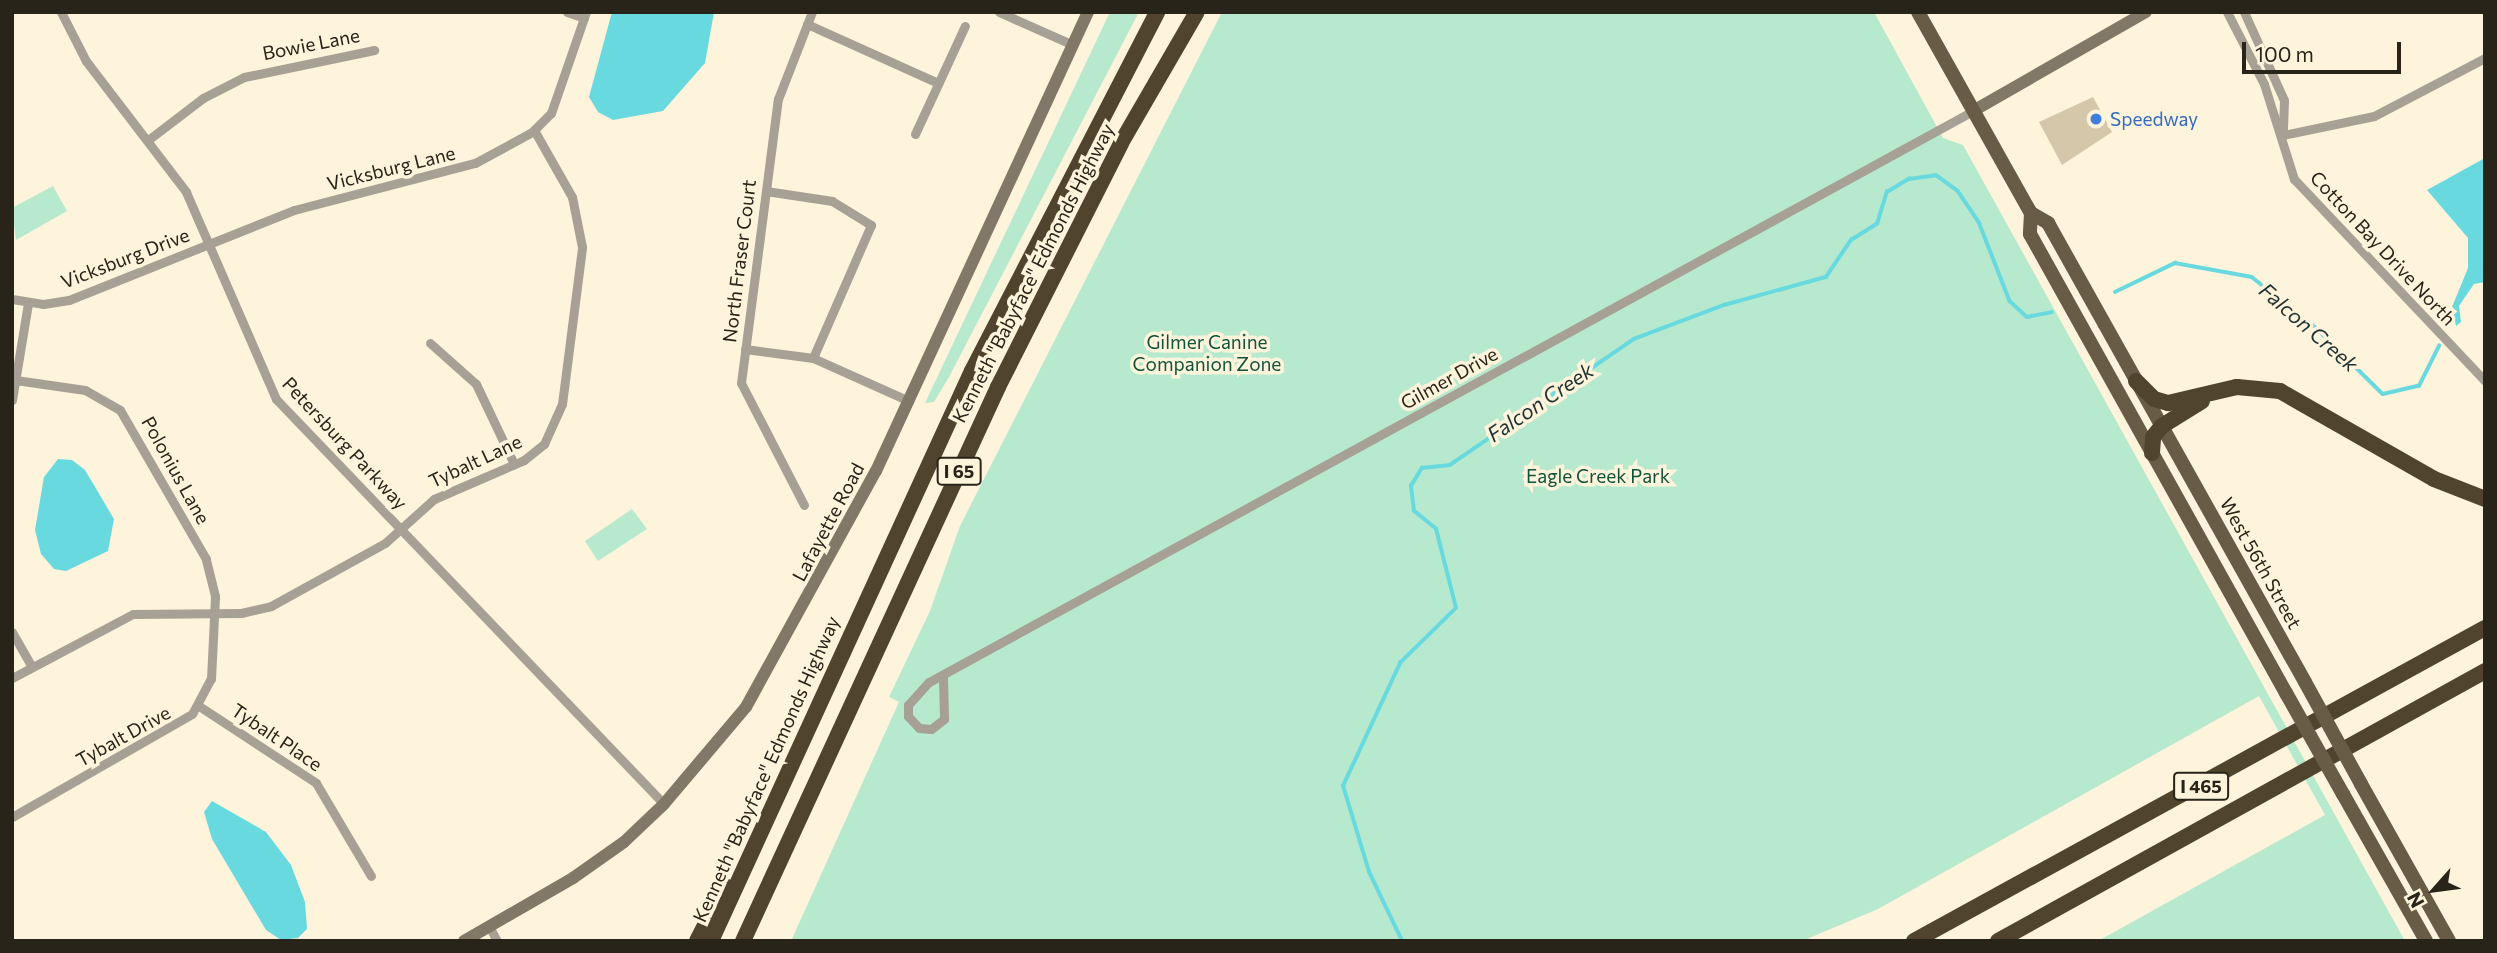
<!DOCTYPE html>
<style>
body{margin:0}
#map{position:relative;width:2497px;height:953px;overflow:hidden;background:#fef3db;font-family:Commissioner,sans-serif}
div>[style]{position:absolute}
.green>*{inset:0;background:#b6e9ce}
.water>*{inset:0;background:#68dadf}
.stream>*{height:3.5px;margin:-1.75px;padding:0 1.75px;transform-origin:1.75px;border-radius:1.75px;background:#68dadf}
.building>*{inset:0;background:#d4c7aa}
.street>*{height:9px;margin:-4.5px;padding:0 4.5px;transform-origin:4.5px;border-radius:4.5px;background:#a7a094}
.secondary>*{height:12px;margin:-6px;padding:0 6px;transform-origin:6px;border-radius:6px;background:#827867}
.primary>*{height:14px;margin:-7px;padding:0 7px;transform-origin:7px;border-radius:7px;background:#685c47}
.highway>*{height:16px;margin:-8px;padding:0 8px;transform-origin:8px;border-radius:8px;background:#51442c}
.primary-bridge>*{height:14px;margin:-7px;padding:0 7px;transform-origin:7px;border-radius:7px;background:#685c47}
.dots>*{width:19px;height:19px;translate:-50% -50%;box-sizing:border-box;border:4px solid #fef3db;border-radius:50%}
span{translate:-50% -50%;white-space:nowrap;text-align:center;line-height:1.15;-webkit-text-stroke:7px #fef3db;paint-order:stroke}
.shield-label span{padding:2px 5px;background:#fef3db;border:2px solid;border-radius:5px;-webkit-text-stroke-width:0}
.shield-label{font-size:18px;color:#292419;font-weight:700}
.street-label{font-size:19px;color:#292419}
.shop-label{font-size:19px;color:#366cbe}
.left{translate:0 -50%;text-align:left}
.park-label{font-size:19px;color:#0f543a}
.water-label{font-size:21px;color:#1d3233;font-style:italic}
.frame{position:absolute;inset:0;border:14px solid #292419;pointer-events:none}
.north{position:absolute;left:2399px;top:855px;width:70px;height:70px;-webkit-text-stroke:5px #fef3db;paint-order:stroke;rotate:242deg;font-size:19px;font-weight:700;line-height:28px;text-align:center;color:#292419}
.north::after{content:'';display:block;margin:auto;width:24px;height:32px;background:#292419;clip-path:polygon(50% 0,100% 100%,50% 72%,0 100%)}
.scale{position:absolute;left:2242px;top:42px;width:159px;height:32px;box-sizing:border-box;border:4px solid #292419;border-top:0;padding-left:9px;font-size:21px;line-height:24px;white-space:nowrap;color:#292419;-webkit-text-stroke:5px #fef3db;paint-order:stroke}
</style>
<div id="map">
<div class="green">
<div style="clip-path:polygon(1110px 12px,1139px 12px,949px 377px,934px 402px,925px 403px)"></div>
<div style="clip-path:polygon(1222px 12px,1874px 12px,1943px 138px,1963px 145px,2405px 941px,2098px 941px,2325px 815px,2259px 696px,1878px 909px,1802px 941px,791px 941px,899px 702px,889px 697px,930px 611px,960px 526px)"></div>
<div style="clip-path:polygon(53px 186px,67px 211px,16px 240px,12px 208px)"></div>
<div style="clip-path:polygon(632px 509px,647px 529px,598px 561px,585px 541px)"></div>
</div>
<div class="water">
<div style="clip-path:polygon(612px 12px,714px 12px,705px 63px,663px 111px,613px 120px,598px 112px,589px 97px)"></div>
<div style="clip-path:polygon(2485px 158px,2485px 282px,2474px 284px,2459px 306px,2461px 322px,2456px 326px,2452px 307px,2468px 268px,2468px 238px,2427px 190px)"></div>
<div style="clip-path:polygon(58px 459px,72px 460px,85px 470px,114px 519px,108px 551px,66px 571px,54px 569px,41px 554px,35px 530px,44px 477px)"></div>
<div style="clip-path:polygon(212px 801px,266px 832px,291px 865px,305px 902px,307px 929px,298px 938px,281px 940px,266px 930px,212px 839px,204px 812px)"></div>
</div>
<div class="stream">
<div style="left:2115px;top:292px;width:67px;rotate:-25.8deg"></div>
<div style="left:2175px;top:263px;width:78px;rotate:10.3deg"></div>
<div style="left:2252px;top:277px;width:80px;rotate:38.4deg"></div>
<div style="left:2315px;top:327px;width:95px;rotate:44.6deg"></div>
<div style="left:2383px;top:394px;width:37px;rotate:-13deg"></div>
<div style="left:2419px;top:386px;width:45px;rotate:-63.4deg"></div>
<div style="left:1402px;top:941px;width:76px;rotate:-115.6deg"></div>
<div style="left:1369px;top:872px;width:90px;rotate:-106.8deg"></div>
<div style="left:1343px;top:786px;width:136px;rotate:-65.1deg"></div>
<div style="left:1400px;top:663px;width:78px;rotate:-44.5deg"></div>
<div style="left:1456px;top:608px;width:81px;rotate:-104.2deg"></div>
<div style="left:1436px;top:529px;width:28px;rotate:-141deg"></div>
<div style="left:1414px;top:511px;width:25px;rotate:-97deg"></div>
<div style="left:1411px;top:486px;width:21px;rotate:-59deg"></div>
<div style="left:1422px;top:468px;width:28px;rotate:-6deg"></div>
<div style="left:1450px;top:465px;width:223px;rotate:-34.4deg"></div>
<div style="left:1634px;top:339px;width:96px;rotate:-20.7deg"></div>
<div style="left:1724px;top:305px;width:106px;rotate:-15.4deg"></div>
<div style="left:1826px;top:277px;width:45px;rotate:-56deg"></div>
<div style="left:1851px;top:240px;width:31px;rotate:-32deg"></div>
<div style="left:1877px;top:224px;width:34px;rotate:-73deg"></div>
<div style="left:1887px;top:192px;width:26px;rotate:-31deg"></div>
<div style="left:1909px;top:179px;width:27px;rotate:-8deg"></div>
<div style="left:1936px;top:175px;width:27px;rotate:36deg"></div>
<div style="left:1958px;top:191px;width:37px;rotate:56deg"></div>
<div style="left:1979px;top:222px;width:85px;rotate:68.6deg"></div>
<div style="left:2010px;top:301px;width:23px;rotate:43deg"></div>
<div style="left:2027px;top:317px;width:25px;rotate:-11deg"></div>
</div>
<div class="building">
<div style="clip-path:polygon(2093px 97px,2112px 132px,2062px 165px,2039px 122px)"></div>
</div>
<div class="street">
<div style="left:61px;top:12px;width:55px;rotate:63deg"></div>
<div style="left:86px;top:61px;width:165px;rotate:52.6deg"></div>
<div style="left:186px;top:192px;width:226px;rotate:66.5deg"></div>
<div style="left:276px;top:399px;width:561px;rotate:46.23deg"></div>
<div style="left:567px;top:12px;width:18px;rotate:19deg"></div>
<div style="left:999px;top:12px;width:81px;rotate:24deg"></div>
<div style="left:2227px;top:12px;width:81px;rotate:62.8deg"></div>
<div style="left:2264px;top:84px;width:100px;rotate:72.5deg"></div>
<div style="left:2294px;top:179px;width:278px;rotate:46.6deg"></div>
<div style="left:2244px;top:12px;width:97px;rotate:65.6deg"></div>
<div style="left:2284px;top:100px;width:33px;rotate:92deg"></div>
<div style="left:807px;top:24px;width:144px;rotate:24.2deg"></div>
<div style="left:915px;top:134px;width:119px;rotate:-65.2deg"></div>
<div style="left:2283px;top:135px;width:93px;rotate:-11.8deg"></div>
<div style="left:2374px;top:116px;width:125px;rotate:-27.6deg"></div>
<div style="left:148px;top:140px;width:69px;rotate:-37.4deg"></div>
<div style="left:203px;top:98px;width:46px;rotate:-27.1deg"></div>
<div style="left:244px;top:77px;width:133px;rotate:-11.7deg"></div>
<div style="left:766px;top:191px;width:67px;rotate:8.6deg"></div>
<div style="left:832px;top:201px;width:46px;rotate:31.6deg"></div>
<div style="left:871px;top:225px;width:145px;rotate:113.6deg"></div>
<div style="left:12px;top:299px;width:31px;rotate:9deg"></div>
<div style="left:43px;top:304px;width:26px;rotate:-9deg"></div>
<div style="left:69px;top:300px;width:242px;rotate:-21.8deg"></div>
<div style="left:294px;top:210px;width:187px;rotate:-14.6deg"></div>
<div style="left:475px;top:163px;width:65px;rotate:-28.5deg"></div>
<div style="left:532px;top:132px;width:27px;rotate:-45deg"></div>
<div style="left:551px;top:113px;width:107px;rotate:-70.9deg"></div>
<div style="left:430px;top:343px;width:62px;rotate:41.7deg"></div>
<div style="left:476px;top:384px;width:89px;rotate:64.6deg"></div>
<div style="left:745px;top:349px;width:69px;rotate:7.5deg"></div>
<div style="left:813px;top:358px;width:105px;rotate:24.1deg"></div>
<div style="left:12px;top:400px;width:98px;rotate:-80.6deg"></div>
<div style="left:804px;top:505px;width:137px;rotate:-117.3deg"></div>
<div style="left:741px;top:383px;width:286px;rotate:-82.6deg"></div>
<div style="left:778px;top:99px;width:93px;rotate:-68.7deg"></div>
<div style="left:12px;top:632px;width:40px;rotate:60.3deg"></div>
<div style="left:943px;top:677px;width:42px;rotate:88.6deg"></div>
<div style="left:944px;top:719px;width:16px;rotate:142deg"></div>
<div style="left:931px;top:729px;width:12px;rotate:-175deg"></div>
<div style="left:919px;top:728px;width:16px;rotate:-133deg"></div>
<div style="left:908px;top:716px;width:11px;rotate:-90deg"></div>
<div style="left:908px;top:705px;width:31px;rotate:-48deg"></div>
<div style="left:929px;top:682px;width:1190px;rotate:-28.68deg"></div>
<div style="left:12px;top:678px;width:137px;rotate:-27.9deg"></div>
<div style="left:133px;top:614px;width:108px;rotate:-0.5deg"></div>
<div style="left:241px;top:613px;width:31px;rotate:-13deg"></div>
<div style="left:271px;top:606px;width:130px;rotate:-28.9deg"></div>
<div style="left:385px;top:543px;width:66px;rotate:-41.9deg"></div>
<div style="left:434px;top:499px;width:98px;rotate:-23.4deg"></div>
<div style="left:524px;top:460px;width:26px;rotate:-39deg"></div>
<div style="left:544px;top:444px;width:44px;rotate:-65.8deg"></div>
<div style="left:562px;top:404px;width:158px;rotate:-82.7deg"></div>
<div style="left:582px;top:247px;width:51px;rotate:-101.3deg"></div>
<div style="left:572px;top:197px;width:77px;rotate:-119.6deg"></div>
<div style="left:199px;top:706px;width:140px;rotate:33.3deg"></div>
<div style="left:316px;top:783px;width:108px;rotate:59.4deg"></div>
<div style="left:12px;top:817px;width:207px;rotate:-29.8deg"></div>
<div style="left:192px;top:714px;width:40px;rotate:-62deg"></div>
<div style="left:211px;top:679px;width:83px;rotate:-87.2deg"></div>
<div style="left:215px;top:596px;width:38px;rotate:-104deg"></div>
<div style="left:206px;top:559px;width:172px;rotate:-120deg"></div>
<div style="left:120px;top:410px;width:40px;rotate:-150.3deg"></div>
<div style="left:85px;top:390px;width:70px;rotate:-171.8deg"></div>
<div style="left:489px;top:926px;width:17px;rotate:62deg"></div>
</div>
<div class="secondary">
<div style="left:1973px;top:111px;width:199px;rotate:-29.8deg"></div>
<div style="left:464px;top:941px;width:126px;rotate:-30deg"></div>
<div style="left:573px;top:878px;width:62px;rotate:-35.2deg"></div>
<div style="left:624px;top:842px;width:55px;rotate:-43.5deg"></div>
<div style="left:664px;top:804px;width:127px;rotate:-49.8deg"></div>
<div style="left:746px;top:707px;width:269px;rotate:-61.2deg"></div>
<div style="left:876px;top:471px;width:506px;rotate:-65.21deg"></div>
</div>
<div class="primary">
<div style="left:1918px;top:12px;width:231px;rotate:60.7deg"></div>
<div style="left:2031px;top:213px;width:20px;rotate:30deg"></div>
<div style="left:2048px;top:223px;width:526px;rotate:60.75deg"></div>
<div style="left:2031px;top:213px;width:21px;rotate:93deg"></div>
<div style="left:2030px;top:234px;width:526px;rotate:60.85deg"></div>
<div style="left:2361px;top:784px;width:180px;rotate:60.7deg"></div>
<div style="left:2343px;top:794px;width:169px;rotate:60.5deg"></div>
</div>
<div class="highway">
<div style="left:2136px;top:381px;width:25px;rotate:45deg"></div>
<div style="left:2154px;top:399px;width:15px;rotate:16deg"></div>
<div style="left:2168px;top:403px;width:71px;rotate:-13.1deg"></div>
<div style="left:2237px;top:387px;width:43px;rotate:5.3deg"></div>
<div style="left:2280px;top:391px;width:177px;rotate:29.7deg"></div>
<div style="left:2434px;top:479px;width:55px;rotate:21.4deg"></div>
<div style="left:2152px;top:453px;width:16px;rotate:-86deg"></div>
<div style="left:2153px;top:437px;width:14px;rotate:-51deg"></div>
<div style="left:2162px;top:426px;width:47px;rotate:-32deg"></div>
<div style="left:697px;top:941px;width:62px;rotate:-63deg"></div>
<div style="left:711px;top:941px;width:627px;rotate:-65.4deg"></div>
<div style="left:972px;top:371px;width:404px;rotate:-62.7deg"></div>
<div style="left:743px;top:941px;width:610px;rotate:-65.28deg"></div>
<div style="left:998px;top:387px;width:273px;rotate:-63.2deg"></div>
<div style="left:1121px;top:143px;width:151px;rotate:-59.9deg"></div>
<div style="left:1914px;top:941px;width:651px;rotate:-28.73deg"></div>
<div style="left:1998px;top:941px;width:557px;rotate:-29deg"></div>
</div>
<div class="primary-bridge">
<div style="left:2305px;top:682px;width:116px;rotate:61.2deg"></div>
<div style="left:2286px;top:693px;width:116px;rotate:60.6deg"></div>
</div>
<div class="dots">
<div style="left:2096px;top:119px;background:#3f7fe0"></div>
</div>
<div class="shield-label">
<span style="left:959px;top:471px">I 65</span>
<span style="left:2201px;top:786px">I 465</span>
</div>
<div class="street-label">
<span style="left:311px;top:44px;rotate:-11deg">Bowie Lane</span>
<span style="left:391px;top:168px;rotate:-14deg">Vicksburg Lane</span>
<span style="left:2383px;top:248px;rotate:47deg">Cotton Bay Drive North</span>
<span style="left:125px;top:258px;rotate:-21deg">Vicksburg Drive</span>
<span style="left:739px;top:261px;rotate:-83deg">North Fraser Court</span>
<span style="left:1033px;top:273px;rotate:-63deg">Kenneth "Babyface" Edmonds Highway</span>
<span style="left:1449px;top:378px;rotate:-29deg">Gilmer Drive</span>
<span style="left:345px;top:443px;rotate:47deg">Petersburg Parkway</span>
<span style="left:475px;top:461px;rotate:-25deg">Tybalt Lane</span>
<span style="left:176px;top:470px;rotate:61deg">Polonius Lane</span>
<span style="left:828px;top:522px;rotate:-62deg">Lafayette Road</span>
<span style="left:2261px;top:563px;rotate:61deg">West 56th Street</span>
<span style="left:123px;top:736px;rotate:-29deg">Tybalt Drive</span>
<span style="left:277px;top:737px;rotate:34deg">Tybalt Place</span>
<span style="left:766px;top:769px;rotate:-66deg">Kenneth "Babyface" Edmonds Highway</span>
</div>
<div class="shop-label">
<span class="left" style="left:2110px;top:119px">Speedway</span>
</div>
<div class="park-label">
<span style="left:1207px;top:353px">Gilmer Canine<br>Companion Zone</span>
<span style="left:1598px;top:476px">Eagle Creek Park</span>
</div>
<div class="water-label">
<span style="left:2309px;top:327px;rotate:41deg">Falcon Creek</span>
<span style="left:1540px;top:402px;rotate:-34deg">Falcon Creek</span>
</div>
<div class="frame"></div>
<div class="north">N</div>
<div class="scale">100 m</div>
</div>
